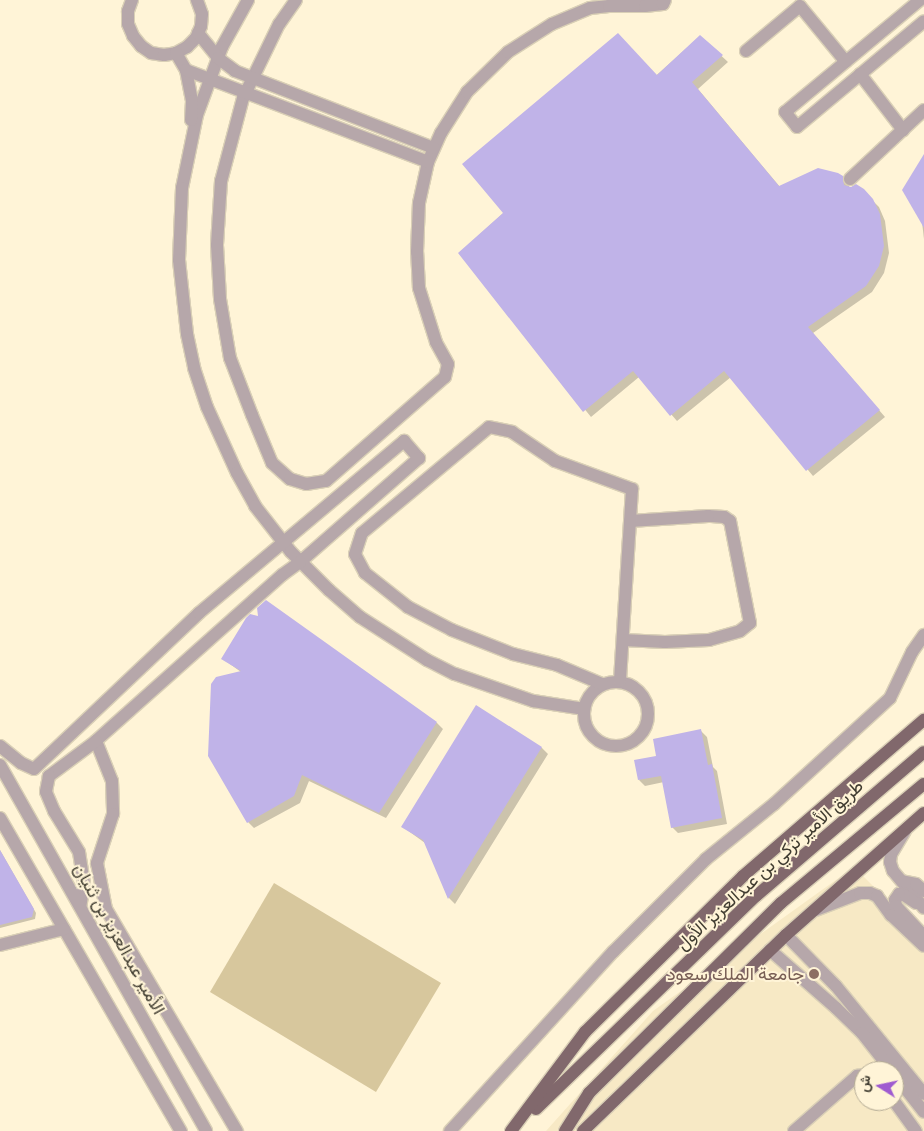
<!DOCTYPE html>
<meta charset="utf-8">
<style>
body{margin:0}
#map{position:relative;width:924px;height:1131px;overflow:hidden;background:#fff4d7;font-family:"Zilla Slab",Vazirmatn,serif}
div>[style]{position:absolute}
.built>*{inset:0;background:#f7e9c5}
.green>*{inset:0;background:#d7c79d}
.shadow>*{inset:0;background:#0003}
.building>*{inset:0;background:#c0b3e8}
.roads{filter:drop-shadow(1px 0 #d9cfb6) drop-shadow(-1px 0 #d9cfb6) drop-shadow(0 1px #d9cfb6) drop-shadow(0 -1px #d9cfb6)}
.minor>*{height:12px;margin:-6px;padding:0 6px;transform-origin:6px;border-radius:6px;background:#b6a7aa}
.minor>.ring{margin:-6px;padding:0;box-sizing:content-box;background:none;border:12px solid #b6a7aa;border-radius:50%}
.major>*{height:12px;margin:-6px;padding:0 6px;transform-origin:6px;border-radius:6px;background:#81686c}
.dots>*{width:14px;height:14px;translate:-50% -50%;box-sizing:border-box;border:2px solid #fff4d7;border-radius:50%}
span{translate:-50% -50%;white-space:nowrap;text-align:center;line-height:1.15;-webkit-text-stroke:4px #fff4d7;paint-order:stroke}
.street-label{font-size:18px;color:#403c30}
.education-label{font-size:18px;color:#785e54}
.right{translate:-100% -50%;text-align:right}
.north{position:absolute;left:854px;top:1061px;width:50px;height:50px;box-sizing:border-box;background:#fff4d7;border:1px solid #b3aa94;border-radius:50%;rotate:280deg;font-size:14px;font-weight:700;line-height:20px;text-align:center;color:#403c30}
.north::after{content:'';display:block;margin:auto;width:18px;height:22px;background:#9f5bd0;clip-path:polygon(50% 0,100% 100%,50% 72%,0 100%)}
</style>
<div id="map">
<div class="built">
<div style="clip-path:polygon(evenodd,854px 867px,924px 937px,924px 1131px,546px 1131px,653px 1011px,854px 867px,864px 1071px,894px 1071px,894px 1101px,864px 1101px,864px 1071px)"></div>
</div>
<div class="green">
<div style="clip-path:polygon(274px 883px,441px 983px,376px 1092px,210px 992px)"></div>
</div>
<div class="shadow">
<div style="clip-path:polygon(700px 36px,728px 62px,698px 89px,780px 187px,842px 177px,849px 183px,849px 188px,872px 200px,879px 207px,885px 221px,889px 253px,884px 273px,872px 292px,813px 333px,885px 417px,813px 476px,731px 377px,677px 421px,639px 377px,591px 417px,459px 253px)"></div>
<div style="clip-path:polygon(924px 162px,924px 239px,922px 222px)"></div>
<div style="clip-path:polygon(223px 659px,437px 723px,443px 729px,386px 818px,309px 781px,300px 803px,254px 828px,248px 822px,241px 672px)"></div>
<div style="clip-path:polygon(477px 707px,542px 748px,548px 754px,455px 904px,449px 898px,425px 843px,403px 827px)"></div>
<div style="clip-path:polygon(701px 731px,707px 737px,713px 767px,717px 771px,727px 824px,678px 833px,672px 827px,664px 782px,645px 786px,639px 780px,657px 757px)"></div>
<div style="clip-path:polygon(0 850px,36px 913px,35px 919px,0 928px)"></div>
</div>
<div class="building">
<div style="clip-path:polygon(618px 33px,657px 75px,700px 35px,723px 55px,692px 82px,779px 186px,818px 168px,838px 173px,843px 176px,844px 185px,851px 187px,856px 184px,864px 189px,873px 199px,880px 214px,884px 246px,879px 266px,866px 286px,808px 327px,880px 410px,806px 471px,724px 371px,670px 416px,633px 371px,583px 412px,458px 253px,503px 213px,462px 164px)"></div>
<div style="clip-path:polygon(924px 154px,924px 228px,902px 190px)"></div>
<div style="clip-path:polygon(266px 600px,437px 722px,379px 813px,302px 775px,294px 796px,247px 823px,208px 756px,211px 684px,216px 677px,241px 671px,221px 659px,246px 618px,250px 614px,258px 616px,257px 608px)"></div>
<div style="clip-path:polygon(476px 705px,542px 747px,448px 899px,423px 840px,401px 827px)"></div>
<div style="clip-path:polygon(701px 729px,708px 765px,712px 764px,722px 818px,671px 828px,661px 776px,638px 780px,634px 760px,656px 756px,653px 739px)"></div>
<div style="clip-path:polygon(0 850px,34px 909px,32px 917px,0 925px)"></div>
</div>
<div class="roads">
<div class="minor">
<div style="left:132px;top:0;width:12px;rotate:110deg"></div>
<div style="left:128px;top:11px;width:13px;rotate:90deg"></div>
<div style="left:128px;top:24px;width:13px;rotate:67deg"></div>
<div style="left:133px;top:36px;width:13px;rotate:51deg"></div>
<div style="left:141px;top:46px;width:12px;rotate:35deg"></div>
<div style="left:151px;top:53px;width:13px;rotate:9deg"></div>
<div style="left:164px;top:55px;width:12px;rotate:-9deg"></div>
<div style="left:176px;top:53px;width:13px;rotate:-29deg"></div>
<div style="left:187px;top:47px;width:13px;rotate:-45deg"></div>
<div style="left:196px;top:38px;width:13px;rotate:-67deg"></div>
<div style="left:201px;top:26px;width:12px;rotate:-85deg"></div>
<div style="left:202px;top:14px;width:15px;rotate:-110deg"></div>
<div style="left:248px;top:0;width:54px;rotate:119deg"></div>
<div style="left:222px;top:47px;width:72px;rotate:110.2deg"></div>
<div style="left:197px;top:115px;width:75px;rotate:101.6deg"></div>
<div style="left:182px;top:188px;width:72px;rotate:92.4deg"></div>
<div style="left:179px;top:260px;width:74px;rotate:83.8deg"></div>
<div style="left:187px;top:334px;width:35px;rotate:78deg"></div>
<div style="left:194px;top:368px;width:41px;rotate:71.6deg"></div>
<div style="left:207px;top:407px;width:72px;rotate:65.6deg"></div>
<div style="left:237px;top:473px;width:38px;rotate:61deg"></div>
<div style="left:255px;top:506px;width:58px;rotate:52deg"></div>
<div style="left:291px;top:552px;width:54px;rotate:45deg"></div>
<div style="left:329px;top:590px;width:41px;rotate:41.1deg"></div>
<div style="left:360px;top:617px;width:80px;rotate:32.7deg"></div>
<div style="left:427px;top:660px;width:31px;rotate:27deg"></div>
<div style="left:455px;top:674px;width:83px;rotate:19.1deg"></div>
<div style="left:533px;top:701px;width:52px;rotate:8.9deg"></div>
<div style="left:296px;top:0;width:29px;rotate:125deg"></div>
<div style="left:279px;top:24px;width:82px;rotate:115.9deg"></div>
<div style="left:243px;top:98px;width:86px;rotate:104.8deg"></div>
<div style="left:221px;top:181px;width:64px;rotate:93.6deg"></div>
<div style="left:217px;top:245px;width:54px;rotate:86.8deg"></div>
<div style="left:220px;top:299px;width:60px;rotate:80.4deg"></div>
<div style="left:230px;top:358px;width:61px;rotate:68.9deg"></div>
<div style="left:252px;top:415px;width:52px;rotate:67.4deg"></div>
<div style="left:272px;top:463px;width:24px;rotate:42deg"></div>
<div style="left:290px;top:479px;width:17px;rotate:17deg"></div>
<div style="left:306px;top:484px;width:20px;rotate:-9deg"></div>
<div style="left:326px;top:481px;width:158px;rotate:-41.2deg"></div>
<div style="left:445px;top:377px;width:13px;rotate:-77deg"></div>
<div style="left:448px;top:364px;width:25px;rotate:-119deg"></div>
<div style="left:436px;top:342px;width:57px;rotate:-107.5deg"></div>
<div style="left:419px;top:288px;width:36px;rotate:-93deg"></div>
<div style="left:417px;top:252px;width:49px;rotate:-87.7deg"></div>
<div style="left:419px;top:203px;width:42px;rotate:-77.6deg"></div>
<div style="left:428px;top:162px;width:32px;rotate:-66deg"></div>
<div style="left:441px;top:133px;width:49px;rotate:-57.6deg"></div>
<div style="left:467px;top:92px;width:57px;rotate:-44.3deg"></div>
<div style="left:508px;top:52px;width:52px;rotate:-32.5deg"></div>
<div style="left:552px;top:24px;width:41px;rotate:-22.8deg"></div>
<div style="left:590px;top:8px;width:19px;rotate:-6deg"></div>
<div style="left:609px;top:6px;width:36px"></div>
<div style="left:645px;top:6px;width:18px;rotate:-6deg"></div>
<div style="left:663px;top:4px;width:4px;rotate:-63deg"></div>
<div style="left:920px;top:0;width:175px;rotate:140.3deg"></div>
<div style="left:785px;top:112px;width:19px;rotate:51deg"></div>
<div style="left:797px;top:127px;width:165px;rotate:-39.8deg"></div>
<div style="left:198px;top:33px;width:32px;rotate:51deg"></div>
<div style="left:218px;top:58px;width:21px;rotate:37deg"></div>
<div style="left:235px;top:71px;width:213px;rotate:21.2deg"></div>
<div style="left:746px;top:51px;width:70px;rotate:-39.8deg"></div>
<div style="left:800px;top:6px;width:72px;rotate:50.6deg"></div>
<div style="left:176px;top:53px;width:20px;rotate:60deg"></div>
<div style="left:186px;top:70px;width:32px;rotate:79deg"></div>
<div style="left:192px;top:101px;width:19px;rotate:93deg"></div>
<div style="left:186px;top:70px;width:259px;rotate:20.8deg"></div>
<div style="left:860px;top:74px;width:71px;rotate:52.5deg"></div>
<div style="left:850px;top:179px;width:101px;rotate:-43deg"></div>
<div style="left:623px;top:640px;width:42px;rotate:2.7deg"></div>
<div style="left:665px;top:642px;width:44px;rotate:-2.6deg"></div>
<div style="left:709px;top:640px;width:32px;rotate:-16deg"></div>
<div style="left:740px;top:631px;width:13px;rotate:-39deg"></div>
<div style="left:750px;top:623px;width:104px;rotate:-101.1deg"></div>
<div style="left:730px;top:521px;width:7px;rotate:-146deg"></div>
<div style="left:724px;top:517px;width:16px;rotate:-176deg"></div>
<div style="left:708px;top:516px;width:78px;rotate:176.3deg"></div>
<div class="ring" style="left:584px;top:682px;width:52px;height:52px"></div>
<div style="left:602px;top:684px;width:49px;rotate:-157.1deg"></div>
<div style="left:557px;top:665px;width:45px;rotate:-166deg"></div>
<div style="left:513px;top:654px;width:66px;rotate:-158.5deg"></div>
<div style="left:452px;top:630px;width:50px;rotate:-152.4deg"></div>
<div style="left:408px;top:607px;width:55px;rotate:-141.7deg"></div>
<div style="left:365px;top:573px;width:21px;rotate:-118deg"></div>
<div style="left:355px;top:554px;width:22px;rotate:-72deg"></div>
<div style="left:362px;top:533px;width:165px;rotate:-39.8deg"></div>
<div style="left:489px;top:427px;width:24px;rotate:12deg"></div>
<div style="left:512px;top:432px;width:52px;rotate:34deg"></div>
<div style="left:555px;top:461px;width:82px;rotate:20deg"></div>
<div style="left:632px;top:489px;width:192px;rotate:93.6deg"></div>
<div style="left:96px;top:741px;width:43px;rotate:68.2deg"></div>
<div style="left:112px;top:781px;width:33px;rotate:88deg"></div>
<div style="left:113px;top:814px;width:52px;rotate:108.1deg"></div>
<div style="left:97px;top:863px;width:47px;rotate:78.9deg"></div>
<div style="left:106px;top:909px;width:258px;rotate:59.5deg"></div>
<div style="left:0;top:746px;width:27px;rotate:39deg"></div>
<div style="left:21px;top:763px;width:14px;rotate:25deg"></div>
<div style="left:34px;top:769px;width:227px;rotate:-43.4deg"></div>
<div style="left:199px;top:613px;width:268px;rotate:-40deg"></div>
<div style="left:404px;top:441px;width:23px;rotate:49deg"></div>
<div style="left:419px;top:458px;width:158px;rotate:138.8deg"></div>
<div style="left:300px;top:562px;width:22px;rotate:144deg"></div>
<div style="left:282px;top:575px;width:249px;rotate:138.3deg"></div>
<div style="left:96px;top:741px;width:59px;rotate:143.3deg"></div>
<div style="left:49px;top:776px;width:16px;rotate:101deg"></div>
<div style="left:46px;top:792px;width:21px;rotate:67deg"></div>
<div style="left:54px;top:811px;width:48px;rotate:58.6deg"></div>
<div style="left:79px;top:852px;width:31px;rotate:81deg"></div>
<div style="left:84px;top:883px;width:24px;rotate:99deg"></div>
<div style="left:0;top:765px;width:420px;rotate:60.6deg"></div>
<div style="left:0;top:818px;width:362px;rotate:60deg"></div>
<div style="left:905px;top:831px;width:27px;rotate:121deg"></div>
<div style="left:891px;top:854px;width:8px;rotate:97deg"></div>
<div style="left:890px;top:862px;width:9px;rotate:72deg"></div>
<div style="left:893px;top:871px;width:48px;rotate:50deg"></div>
<div style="left:902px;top:881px;width:14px;rotate:12deg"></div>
<div style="left:916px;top:884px;width:11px;rotate:41deg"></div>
<div style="left:916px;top:903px;width:14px;rotate:-146deg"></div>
<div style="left:904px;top:895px;width:5px;rotate:-169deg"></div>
<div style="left:899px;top:894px;width:7px;rotate:124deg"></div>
<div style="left:895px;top:900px;width:6px;rotate:81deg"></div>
<div style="left:896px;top:906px;width:41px;rotate:47deg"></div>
<div style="left:816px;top:910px;width:47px;rotate:-21.1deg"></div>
<div style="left:860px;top:893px;width:10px"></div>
<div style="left:870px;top:893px;width:8px;rotate:23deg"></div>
<div style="left:877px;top:896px;width:24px;rotate:54deg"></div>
<div style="left:891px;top:915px;width:45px;rotate:43.2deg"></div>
<div style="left:786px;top:935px;width:71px;rotate:45.6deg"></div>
<div style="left:836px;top:986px;width:139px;rotate:50.8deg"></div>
<div style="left:0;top:945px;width:66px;rotate:-14deg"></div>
<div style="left:770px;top:950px;width:88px;rotate:41.3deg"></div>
<div style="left:836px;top:1008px;width:36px;rotate:44deg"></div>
<div style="left:862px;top:1033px;width:48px;rotate:51.7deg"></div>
<div style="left:894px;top:1074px;width:48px;rotate:51.7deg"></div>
<div style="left:894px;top:1101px;width:37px;rotate:54deg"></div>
<div style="left:450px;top:1131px;width:242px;rotate:-47.7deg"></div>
<div style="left:613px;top:952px;width:132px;rotate:-45deg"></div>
<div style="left:706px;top:859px;width:87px;rotate:-39deg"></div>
<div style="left:774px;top:804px;width:157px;rotate:-42.4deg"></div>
<div style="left:890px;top:698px;width:51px;rotate:-64.4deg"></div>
<div style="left:912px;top:652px;width:21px;rotate:-55deg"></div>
<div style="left:794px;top:1131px;width:84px;rotate:-41.1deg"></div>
<div style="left:857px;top:1076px;width:7px;rotate:-8deg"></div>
</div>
<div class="major">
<div style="left:536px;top:1109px;width:306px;rotate:-44.1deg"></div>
<div style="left:756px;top:896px;width:221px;rotate:-40.6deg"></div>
<div style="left:511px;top:1131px;width:124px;rotate:-53.2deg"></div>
<div style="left:585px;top:1032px;width:222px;rotate:-44.6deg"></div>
<div style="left:743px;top:876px;width:239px;rotate:-40.8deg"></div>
<div style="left:565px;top:1131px;width:45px;rotate:-57.7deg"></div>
<div style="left:589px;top:1093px;width:270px;rotate:-44.7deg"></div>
<div style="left:781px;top:903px;width:186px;rotate:-39.8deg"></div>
<div style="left:583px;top:1131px;width:282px;rotate:-44deg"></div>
<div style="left:786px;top:935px;width:184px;rotate:-41.5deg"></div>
</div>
</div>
<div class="dots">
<div style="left:814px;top:974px;background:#8d6e63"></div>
</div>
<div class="street-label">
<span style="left:770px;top:865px;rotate:-42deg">طريق الأمير تركي بن عبدالعزيز الأول</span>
<span style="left:119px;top:939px;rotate:61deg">الأمير عبدالعزيز بن ثنيان</span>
</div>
<div class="education-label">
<span class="right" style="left:804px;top:974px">جامعة الملك سعود</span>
</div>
<div class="north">ش</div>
</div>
